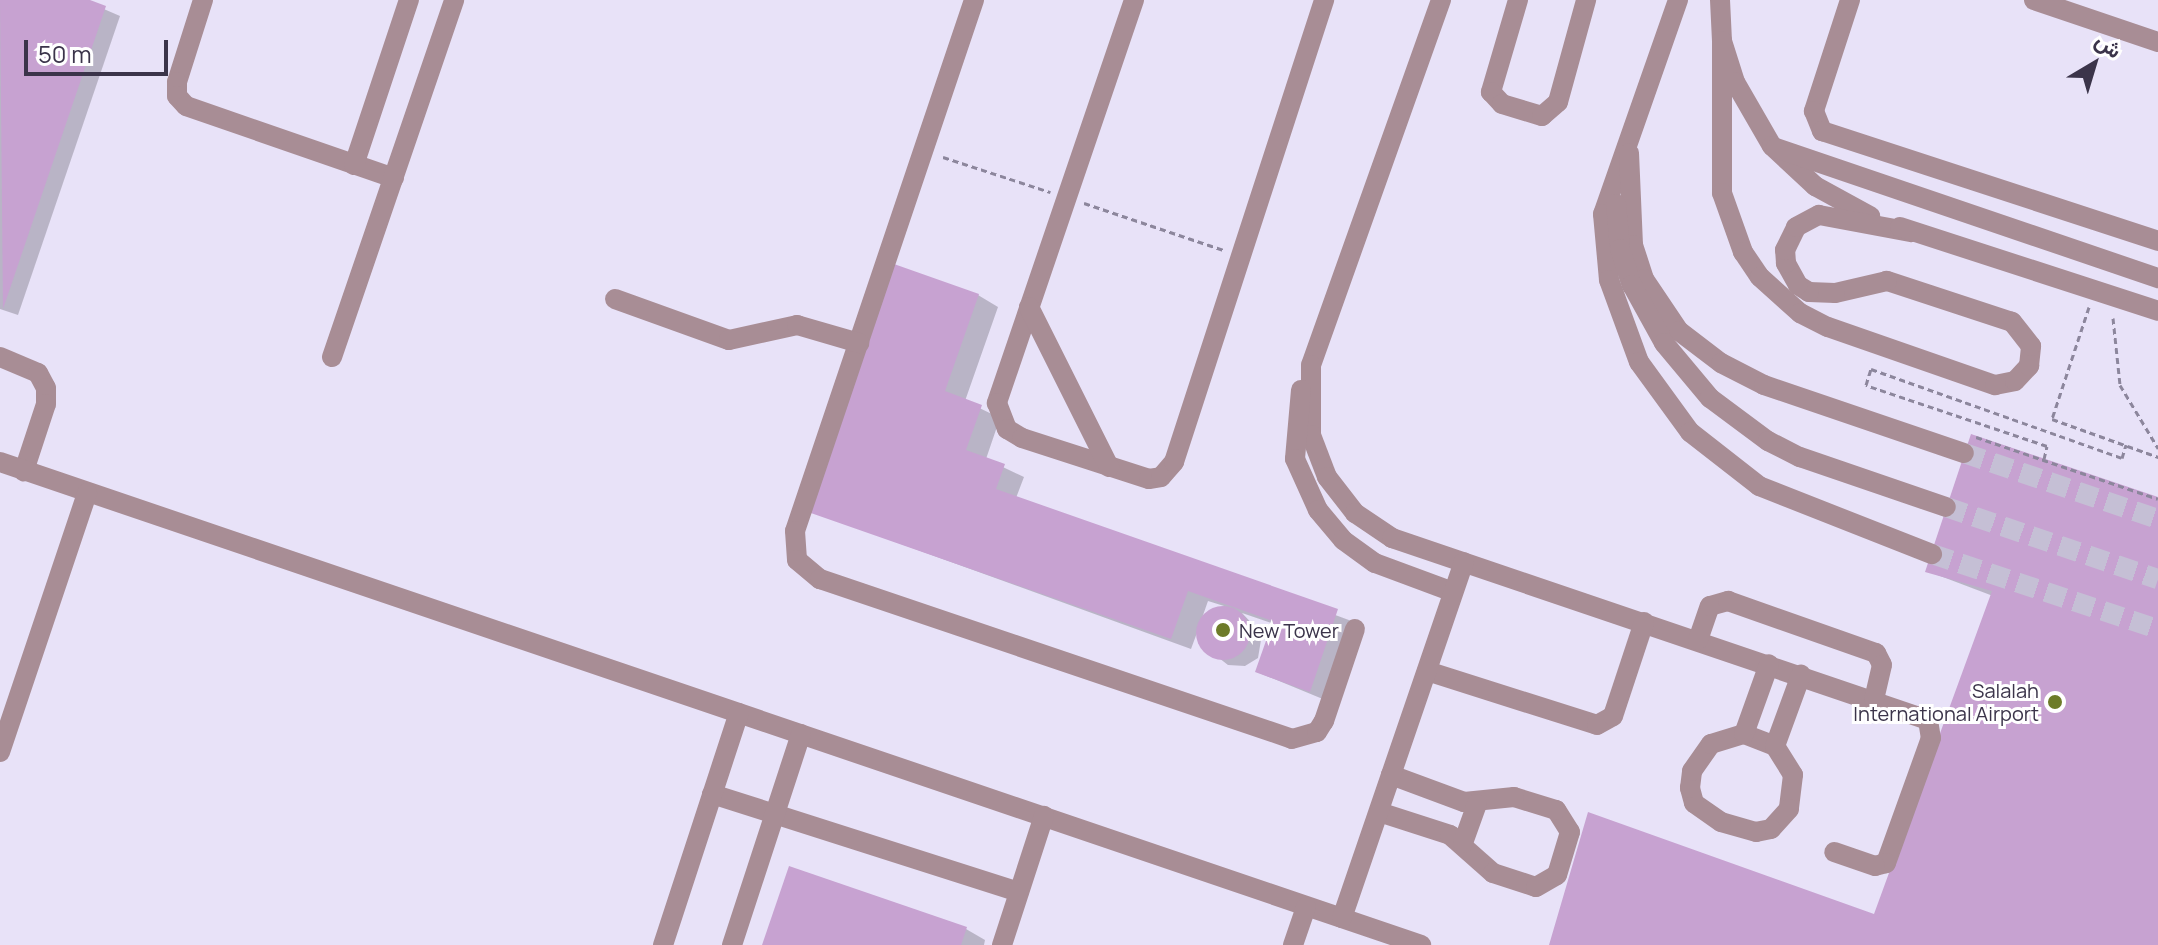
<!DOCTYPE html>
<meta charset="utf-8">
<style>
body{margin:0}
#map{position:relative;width:2158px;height:945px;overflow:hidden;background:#e8e2f8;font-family:Manrope,Vazirmatn,sans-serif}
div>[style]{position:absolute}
.shadow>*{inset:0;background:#0003}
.building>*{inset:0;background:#c7a2d1}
.round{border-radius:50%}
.minor-tunnel>*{height:20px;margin-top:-10px;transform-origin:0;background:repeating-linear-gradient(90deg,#c5bfd5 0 20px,transparent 0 30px)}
.path>*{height:3px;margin-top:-1.5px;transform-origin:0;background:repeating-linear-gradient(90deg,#8c869c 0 6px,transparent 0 10px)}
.minor>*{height:20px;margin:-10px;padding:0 10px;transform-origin:10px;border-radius:10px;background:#a88d95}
.dots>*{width:22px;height:22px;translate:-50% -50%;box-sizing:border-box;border:4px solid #fff;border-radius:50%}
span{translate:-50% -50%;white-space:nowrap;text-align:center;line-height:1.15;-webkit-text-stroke:6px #fff;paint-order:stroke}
.poi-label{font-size:20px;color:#3b344a}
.left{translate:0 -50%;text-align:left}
.right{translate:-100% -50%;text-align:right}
.north{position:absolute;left:2054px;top:24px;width:80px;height:80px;-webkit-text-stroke:6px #fff;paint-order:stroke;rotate:38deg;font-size:22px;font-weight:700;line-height:32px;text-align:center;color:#3b344a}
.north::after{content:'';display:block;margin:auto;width:28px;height:36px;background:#3b344a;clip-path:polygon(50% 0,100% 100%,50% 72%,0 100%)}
.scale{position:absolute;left:24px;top:40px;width:144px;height:36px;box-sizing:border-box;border:4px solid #3b344a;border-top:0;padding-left:10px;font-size:24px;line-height:28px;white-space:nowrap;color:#3b344a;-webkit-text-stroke:6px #fff;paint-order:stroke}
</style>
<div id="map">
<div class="shadow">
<div style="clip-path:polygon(0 0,83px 0,120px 16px,18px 315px,0 309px)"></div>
<div style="clip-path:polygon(evenodd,978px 295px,998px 307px,965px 401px,1000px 418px,986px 459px,1024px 477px,1016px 498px,1357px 623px,1330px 702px,1257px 672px,1274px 624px,1242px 613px,1262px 634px,1258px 658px,1245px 666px,1228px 665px,1201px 644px,1201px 622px,1191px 649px,810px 511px,978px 295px,1208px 601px,1224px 606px,1201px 621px,1208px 601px)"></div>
<div style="clip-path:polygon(2158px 500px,2158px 945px,1551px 945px,1875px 916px,1993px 596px,1927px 571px)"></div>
<div style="clip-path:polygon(966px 929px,985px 940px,984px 945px,764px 945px)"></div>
</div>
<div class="building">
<div style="clip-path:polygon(0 0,90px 0,106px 6px,3px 309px)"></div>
<div style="clip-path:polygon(894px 264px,979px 294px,945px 391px,982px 405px,966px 450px,1005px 464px,996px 489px,1338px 609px,1310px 692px,1255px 672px,1273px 621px,1188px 591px,1171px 639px,808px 512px)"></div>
<div style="clip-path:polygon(1971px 434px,2158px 497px,2158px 945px,1549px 945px,1588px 812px,1874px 914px,1992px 591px,1925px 572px)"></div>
<div class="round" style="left:1196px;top:606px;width:54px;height:54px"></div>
<div style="clip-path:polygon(789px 866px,967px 927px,961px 945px,762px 945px)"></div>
</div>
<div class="minor-tunnel">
<div style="left:1964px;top:453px;width:205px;rotate:18.8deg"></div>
<div style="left:1946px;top:507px;width:224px;rotate:18.8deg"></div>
<div style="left:1932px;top:554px;width:238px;rotate:18.4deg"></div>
</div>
<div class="path">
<div style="left:943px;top:157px;width:113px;rotate:18.1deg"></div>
<div style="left:1084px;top:203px;width:148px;rotate:18.6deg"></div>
<div style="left:2089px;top:307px;width:118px;rotate:108.3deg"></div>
<div style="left:2052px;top:419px;width:113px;rotate:19.7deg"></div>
<div style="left:2113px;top:318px;width:67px;rotate:84deg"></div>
<div style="left:2120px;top:385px;width:74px;rotate:58.9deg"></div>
<div style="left:1976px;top:437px;width:192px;rotate:18.8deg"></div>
<div style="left:2044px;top:459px;width:13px;rotate:-77deg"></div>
<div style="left:2047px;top:446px;width:191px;rotate:-161.4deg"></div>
<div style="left:1866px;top:385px;width:17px;rotate:-73deg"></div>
<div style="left:1871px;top:369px;width:266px;rotate:19.5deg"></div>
<div style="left:2122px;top:458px;width:14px;rotate:-73deg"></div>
</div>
<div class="minor">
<div style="left:203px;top:0;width:86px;rotate:107.6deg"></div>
<div style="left:177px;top:82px;width:14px;rotate:90deg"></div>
<div style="left:177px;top:96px;width:13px;rotate:48deg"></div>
<div style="left:186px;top:106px;width:220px;rotate:19.1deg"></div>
<div style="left:974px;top:0;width:560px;rotate:108.63deg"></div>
<div style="left:795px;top:531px;width:29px;rotate:86deg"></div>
<div style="left:797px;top:560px;width:30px;rotate:40deg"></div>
<div style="left:820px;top:579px;width:498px;rotate:18.7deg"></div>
<div style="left:1292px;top:739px;width:26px;rotate:-16deg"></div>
<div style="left:1317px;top:732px;width:13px;rotate:-58deg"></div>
<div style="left:1324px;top:721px;width:97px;rotate:-71.4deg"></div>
<div style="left:1134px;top:0;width:426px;rotate:108.8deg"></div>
<div style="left:997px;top:403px;width:28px;rotate:69deg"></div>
<div style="left:1007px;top:429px;width:17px;rotate:31deg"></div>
<div style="left:1022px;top:438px;width:133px;rotate:17.9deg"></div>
<div style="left:1149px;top:479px;width:12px;rotate:-9deg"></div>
<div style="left:1161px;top:477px;width:20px;rotate:-49deg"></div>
<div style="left:1174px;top:462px;width:486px;rotate:-72deg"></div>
<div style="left:1441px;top:0;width:387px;rotate:109.6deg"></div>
<div style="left:1311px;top:365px;width:70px;rotate:90deg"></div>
<div style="left:1311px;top:435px;width:45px;rotate:69.1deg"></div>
<div style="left:1327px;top:477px;width:46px;rotate:52.1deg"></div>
<div style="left:1355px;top:513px;width:45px;rotate:34deg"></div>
<div style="left:1392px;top:538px;width:566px;rotate:18.76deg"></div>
<div style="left:1928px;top:720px;width:18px;rotate:81deg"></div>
<div style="left:1931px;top:738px;width:133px;rotate:109.8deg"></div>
<div style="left:1886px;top:863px;width:11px;rotate:165deg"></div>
<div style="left:1875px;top:866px;width:43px;rotate:-161.1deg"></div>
<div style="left:1518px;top:0;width:96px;rotate:106.4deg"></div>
<div style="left:1491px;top:92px;width:16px;rotate:47deg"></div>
<div style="left:1502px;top:104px;width:42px;rotate:16.7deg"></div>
<div style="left:1542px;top:116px;width:21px;rotate:-41deg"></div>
<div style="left:1558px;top:102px;width:106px;rotate:-74.6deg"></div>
<div style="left:1678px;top:0;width:227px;rotate:109.3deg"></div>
<div style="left:1603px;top:214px;width:66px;rotate:84.8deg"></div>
<div style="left:1609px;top:280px;width:87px;rotate:69.9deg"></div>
<div style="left:1639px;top:362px;width:87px;rotate:53.9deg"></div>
<div style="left:1690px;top:432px;width:88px;rotate:38deg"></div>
<div style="left:1759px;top:486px;width:186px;rotate:21.5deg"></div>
<div style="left:1720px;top:0;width:41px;rotate:87.2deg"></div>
<div style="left:1722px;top:41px;width:43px;rotate:72.4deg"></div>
<div style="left:1735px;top:82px;width:74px;rotate:60deg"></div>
<div style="left:1772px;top:146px;width:59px;rotate:42.9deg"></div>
<div style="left:1815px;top:186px;width:63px;rotate:28.6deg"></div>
<div style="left:1850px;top:0;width:117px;rotate:108deg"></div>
<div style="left:1814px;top:111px;width:22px;rotate:68deg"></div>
<div style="left:1822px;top:131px;width:354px;rotate:18.1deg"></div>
<div style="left:2034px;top:0;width:131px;rotate:18.7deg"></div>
<div style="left:1722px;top:41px;width:152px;rotate:90deg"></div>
<div style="left:1722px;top:193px;width:63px;rotate:70.4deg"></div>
<div style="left:1743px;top:252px;width:30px;rotate:56deg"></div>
<div style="left:1760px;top:277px;width:54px;rotate:42deg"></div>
<div style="left:1800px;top:313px;width:31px;rotate:27deg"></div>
<div style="left:1828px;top:327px;width:177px;rotate:19.2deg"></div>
<div style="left:1995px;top:385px;width:20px;rotate:-11deg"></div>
<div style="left:2015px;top:381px;width:21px;rotate:-47deg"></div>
<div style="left:2029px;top:366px;width:20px;rotate:-84deg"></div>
<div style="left:2031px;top:346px;width:31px;rotate:-128deg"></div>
<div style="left:2012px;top:322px;width:132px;rotate:-161.8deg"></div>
<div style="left:1887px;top:281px;width:53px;rotate:167deg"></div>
<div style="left:1835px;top:293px;width:26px;rotate:-178deg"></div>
<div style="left:1809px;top:292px;width:13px;rotate:-148deg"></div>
<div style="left:1798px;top:285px;width:25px;rotate:-119deg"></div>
<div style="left:1786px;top:263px;width:13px;rotate:-94deg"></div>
<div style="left:1785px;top:250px;width:25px;rotate:-64deg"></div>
<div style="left:1796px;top:227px;width:26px;rotate:-28deg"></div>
<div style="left:1819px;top:215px;width:94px;rotate:10.5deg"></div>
<div style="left:1776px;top:148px;width:404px;rotate:18.8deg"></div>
<div style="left:1629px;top:153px;width:92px;rotate:87.5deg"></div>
<div style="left:1633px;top:245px;width:36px;rotate:72deg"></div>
<div style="left:1644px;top:279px;width:63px;rotate:56.1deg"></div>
<div style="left:1679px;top:331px;width:53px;rotate:37.3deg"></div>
<div style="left:1721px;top:363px;width:48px;rotate:27.1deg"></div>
<div style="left:1764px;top:385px;width:211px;rotate:18.8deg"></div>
<div style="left:354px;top:165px;width:174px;rotate:-71.6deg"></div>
<div style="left:1616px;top:204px;width:45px;rotate:84.9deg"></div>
<div style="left:1620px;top:249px;width:38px;rotate:72deg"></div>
<div style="left:1632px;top:285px;width:66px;rotate:61.1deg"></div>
<div style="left:1664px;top:343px;width:72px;rotate:50.1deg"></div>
<div style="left:1710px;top:398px;width:72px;rotate:36.6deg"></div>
<div style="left:1768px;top:441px;width:36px;rotate:27deg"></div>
<div style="left:1800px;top:457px;width:154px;rotate:18.9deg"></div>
<div style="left:1900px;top:227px;width:271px;rotate:18deg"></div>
<div style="left:615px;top:299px;width:121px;rotate:19.8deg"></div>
<div style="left:729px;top:340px;width:70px;rotate:-12.4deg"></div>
<div style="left:797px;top:325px;width:65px;rotate:16.2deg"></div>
<div style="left:1029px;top:307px;width:179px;rotate:63.4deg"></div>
<div style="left:0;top:357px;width:41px;rotate:22.8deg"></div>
<div style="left:38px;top:373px;width:17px;rotate:62deg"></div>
<div style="left:46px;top:388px;width:16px;rotate:90deg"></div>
<div style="left:46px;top:404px;width:71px;rotate:108.2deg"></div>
<div style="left:332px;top:357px;width:377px;rotate:-71.1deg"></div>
<div style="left:1301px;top:390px;width:69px;rotate:95deg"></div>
<div style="left:1295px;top:459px;width:56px;rotate:65.7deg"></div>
<div style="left:1318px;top:510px;width:39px;rotate:50deg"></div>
<div style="left:1343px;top:540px;width:39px;rotate:36deg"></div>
<div style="left:1375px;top:563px;width:83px;rotate:20.4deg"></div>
<div style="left:0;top:462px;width:1501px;rotate:18.77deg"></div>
<div style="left:1698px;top:640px;width:36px;rotate:-71deg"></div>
<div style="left:1710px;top:606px;width:19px;rotate:-16deg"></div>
<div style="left:1728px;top:601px;width:157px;rotate:19.4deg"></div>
<div style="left:1876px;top:653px;width:13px;rotate:63deg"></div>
<div style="left:1882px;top:665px;width:35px;rotate:103deg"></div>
<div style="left:1427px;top:671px;width:178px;rotate:17.6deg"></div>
<div style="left:1597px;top:725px;width:18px;rotate:-29deg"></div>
<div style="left:1613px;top:716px;width:99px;rotate:-71.7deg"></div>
<div style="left:1744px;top:734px;width:33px;rotate:21deg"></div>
<div style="left:1775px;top:746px;width:34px;rotate:58deg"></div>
<div style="left:1793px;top:775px;width:34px;rotate:97deg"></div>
<div style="left:1789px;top:809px;width:27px;rotate:132deg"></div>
<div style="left:1771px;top:829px;width:15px;rotate:169deg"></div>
<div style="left:1756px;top:832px;width:36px;rotate:-164deg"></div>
<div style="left:1721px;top:822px;width:33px;rotate:-145deg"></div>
<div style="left:1694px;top:803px;width:16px;rotate:-105deg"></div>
<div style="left:1690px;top:788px;width:17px;rotate:-83deg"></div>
<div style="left:1692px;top:771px;width:33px;rotate:-55deg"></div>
<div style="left:1711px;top:744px;width:34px;rotate:-17deg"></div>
<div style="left:1744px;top:734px;width:74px;rotate:-70.3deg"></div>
<div style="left:1775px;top:746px;width:76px;rotate:-69.9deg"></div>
<div style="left:0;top:752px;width:273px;rotate:-71.4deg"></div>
<div style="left:712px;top:794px;width:322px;rotate:17.7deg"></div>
<div style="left:1379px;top:812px;width:75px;rotate:17.9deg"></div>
<div style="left:1450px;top:835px;width:57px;rotate:41.5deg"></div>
<div style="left:1493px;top:873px;width:45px;rotate:18deg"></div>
<div style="left:1536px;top:887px;width:24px;rotate:-30deg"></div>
<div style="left:1557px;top:875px;width:45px;rotate:-73.2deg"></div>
<div style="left:1570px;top:832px;width:26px;rotate:-122deg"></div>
<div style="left:1556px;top:810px;width:44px;rotate:-162.8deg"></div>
<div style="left:1514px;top:797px;width:50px;rotate:174.3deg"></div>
<div style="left:1464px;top:802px;width:78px;rotate:-159.7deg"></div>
<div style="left:1463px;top:843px;width:41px;rotate:-70.3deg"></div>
<div style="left:1342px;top:918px;width:376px;rotate:-71.1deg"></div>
<div style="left:663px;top:945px;width:244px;rotate:-71.9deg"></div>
<div style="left:732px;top:945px;width:222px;rotate:-71.9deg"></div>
<div style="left:1002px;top:945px;width:136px;rotate:-72deg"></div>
<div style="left:1293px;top:945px;width:40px;rotate:-71.1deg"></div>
</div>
<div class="dots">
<div style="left:1223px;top:630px;background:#6d7b29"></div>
<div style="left:2055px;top:702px;background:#6d7b29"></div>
</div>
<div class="poi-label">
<span class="left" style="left:1239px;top:630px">New Tower</span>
<span class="right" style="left:2039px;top:702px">Salalah<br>International Airport</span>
</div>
<div class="north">ش</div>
<div class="scale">50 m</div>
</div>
